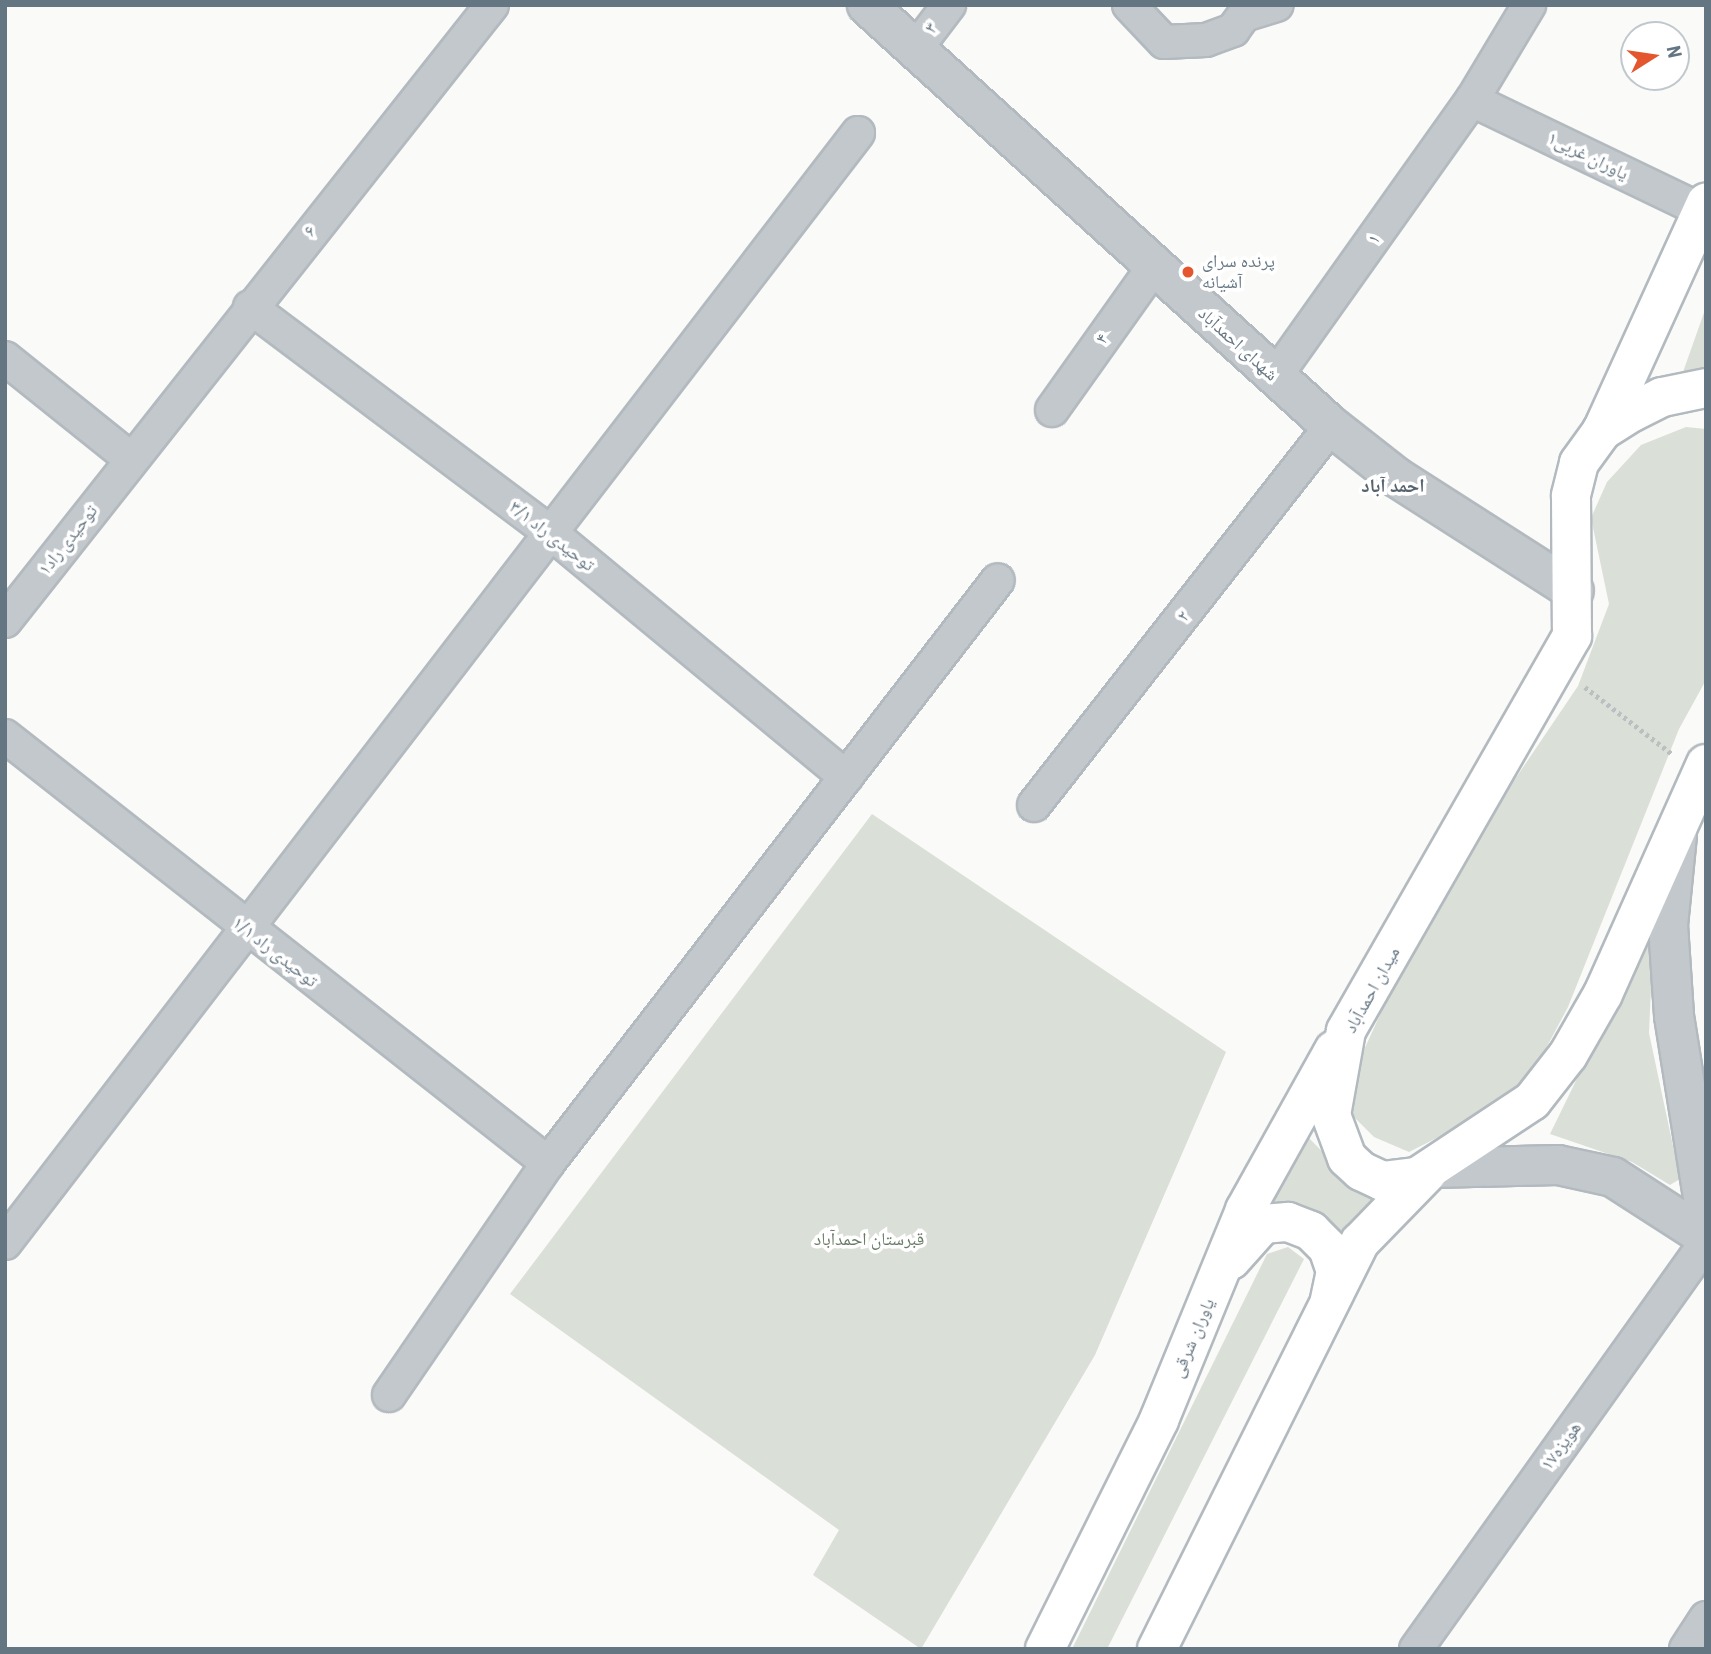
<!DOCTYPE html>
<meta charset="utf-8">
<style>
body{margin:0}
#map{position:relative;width:1711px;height:1654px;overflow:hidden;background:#fafaf8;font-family:"Roboto Condensed","Noto Naskh Arabic",sans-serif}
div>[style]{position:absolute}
.green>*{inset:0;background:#dadfd7}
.path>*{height:4.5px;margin-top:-2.25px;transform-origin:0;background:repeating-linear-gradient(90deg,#bbbfc2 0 3.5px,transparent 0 7px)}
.roads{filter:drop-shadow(2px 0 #b3babf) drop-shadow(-2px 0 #b3babf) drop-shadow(0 2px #b3babf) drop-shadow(0 -2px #b3babf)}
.minor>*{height:32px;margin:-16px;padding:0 16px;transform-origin:16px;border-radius:16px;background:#c3c8cc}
.tertiary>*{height:38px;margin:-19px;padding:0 19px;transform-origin:19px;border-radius:19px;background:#c3c8cc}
.secondary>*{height:38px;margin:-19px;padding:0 19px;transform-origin:19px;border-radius:19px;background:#fff}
.dots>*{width:19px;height:19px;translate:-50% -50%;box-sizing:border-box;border:4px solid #fff;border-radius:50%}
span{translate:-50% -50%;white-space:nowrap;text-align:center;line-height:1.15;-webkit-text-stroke:7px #fff;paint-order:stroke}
.street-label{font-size:18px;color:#657683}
.poi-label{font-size:18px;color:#657683}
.left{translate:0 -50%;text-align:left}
.park-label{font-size:18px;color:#687a64}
.neighbourhood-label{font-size:19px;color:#57646e;font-weight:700}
.frame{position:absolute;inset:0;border:7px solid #657683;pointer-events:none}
.north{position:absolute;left:1620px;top:21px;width:70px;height:70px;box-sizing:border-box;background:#fff;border:2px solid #c1c8cd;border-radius:50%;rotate:78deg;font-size:19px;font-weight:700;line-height:28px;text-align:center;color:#657683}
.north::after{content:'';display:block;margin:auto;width:24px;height:32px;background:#e4572e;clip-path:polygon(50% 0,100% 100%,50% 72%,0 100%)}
</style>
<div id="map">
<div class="green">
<div style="clip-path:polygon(1706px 307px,1706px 369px,1683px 372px)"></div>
<div style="clip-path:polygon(1686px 427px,1706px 429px,1706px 680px,1679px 729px,1568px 1007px,1521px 1095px,1409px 1152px,1374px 1137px,1348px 1111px,1353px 1074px,1430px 905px,1578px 686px,1609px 604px,1591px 518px,1607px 482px,1641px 445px)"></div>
<div style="clip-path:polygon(872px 814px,1226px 1052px,1095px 1355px,921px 1649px,813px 1575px,839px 1530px,510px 1294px)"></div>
<div style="clip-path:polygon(1654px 921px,1649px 1033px,1680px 1179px,1670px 1185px,1632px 1162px,1550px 1134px)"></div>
<div style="clip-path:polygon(1305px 1134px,1354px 1184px,1378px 1196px,1337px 1241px,1327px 1215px,1294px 1201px,1269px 1206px)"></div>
<div style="clip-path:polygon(1288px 1247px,1304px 1259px,1107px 1649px,1072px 1649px,1267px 1254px)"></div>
</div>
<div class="path">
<div style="left:1585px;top:687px;width:110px;rotate:37.6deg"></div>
</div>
<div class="roads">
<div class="minor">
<div style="left:1129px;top:5px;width:51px;rotate:46.6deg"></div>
<div style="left:1164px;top:42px;width:42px;rotate:-2.7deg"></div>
<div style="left:1206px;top:40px;width:29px;rotate:-20deg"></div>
<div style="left:1233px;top:30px;width:19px;rotate:-54deg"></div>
<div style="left:1244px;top:15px;width:34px;rotate:-17deg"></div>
<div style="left:914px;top:51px;width:58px;rotate:-52.7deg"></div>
<div style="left:1472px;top:100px;width:256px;rotate:25.7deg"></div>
<div style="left:250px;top:307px;width:376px;rotate:36.9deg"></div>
<div style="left:551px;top:533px;width:383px;rotate:39.6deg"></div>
<div style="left:5px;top:358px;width:161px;rotate:38.7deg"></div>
<div style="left:1275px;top:377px;width:340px;rotate:-54.6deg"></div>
<div style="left:1472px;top:100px;width:111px;rotate:-59deg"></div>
<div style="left:1052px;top:410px;width:174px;rotate:-54.6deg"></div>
<div style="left:5px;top:621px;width:785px;rotate:-51.67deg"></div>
<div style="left:5px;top:736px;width:691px;rotate:38.18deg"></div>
<div style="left:1034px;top:805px;width:482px;rotate:-51.9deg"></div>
<div style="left:5px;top:1243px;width:1400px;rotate:-52.46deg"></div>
<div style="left:389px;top:1395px;width:281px;rotate:-55.6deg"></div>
<div style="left:548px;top:1163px;width:736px;rotate:-52.34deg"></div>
<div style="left:1416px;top:1649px;width:499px;rotate:-54.5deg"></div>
<div style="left:1686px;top:1649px;width:37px;rotate:-57deg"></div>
</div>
<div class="tertiary">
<div style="left:867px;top:5px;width:627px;rotate:42.22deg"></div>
<div style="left:1331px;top:426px;width:83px;rotate:38.1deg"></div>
<div style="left:1396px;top:477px;width:211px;rotate:32.6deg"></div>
<div style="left:1677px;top:835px;width:90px;rotate:95.7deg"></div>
<div style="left:1668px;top:925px;width:91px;rotate:86.2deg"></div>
<div style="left:1674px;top:1016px;width:202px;rotate:80.9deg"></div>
<div style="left:1432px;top:1168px;width:126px;rotate:-1.4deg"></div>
<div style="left:1558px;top:1165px;width:56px;rotate:12.3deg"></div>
<div style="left:1613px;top:1177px;width:111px;rotate:32.8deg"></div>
</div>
<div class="secondary">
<div style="left:1706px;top:388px;width:45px;rotate:168.4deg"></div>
<div style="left:1662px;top:397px;width:34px;rotate:153deg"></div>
<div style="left:1632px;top:412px;width:36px;rotate:148deg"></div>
<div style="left:1602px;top:431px;width:39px;rotate:126deg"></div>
<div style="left:1579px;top:463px;width:34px;rotate:104deg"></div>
<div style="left:1571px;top:496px;width:140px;rotate:89.6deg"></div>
<div style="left:1572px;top:636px;width:455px;rotate:119.8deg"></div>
<div style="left:1346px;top:1031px;width:85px;rotate:100.1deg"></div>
<div style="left:1331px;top:1115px;width:46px;rotate:69.6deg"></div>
<div style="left:1347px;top:1158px;width:19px;rotate:43deg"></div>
<div style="left:1361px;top:1171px;width:23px;rotate:25deg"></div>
<div style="left:1382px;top:1181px;width:35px;rotate:-7deg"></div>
<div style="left:1417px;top:1177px;width:138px;rotate:-33.5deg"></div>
<div style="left:1532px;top:1101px;width:58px;rotate:-52deg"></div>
<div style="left:1568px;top:1055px;width:70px;rotate:-60.2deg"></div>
<div style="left:1603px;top:994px;width:252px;rotate:-65.9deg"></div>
<div style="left:1602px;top:431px;width:251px;rotate:-65.5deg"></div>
<div style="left:1231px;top:1260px;width:48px;rotate:-48.4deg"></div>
<div style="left:1263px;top:1224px;width:25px;rotate:-5deg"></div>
<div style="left:1288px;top:1222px;width:25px;rotate:21deg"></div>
<div style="left:1311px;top:1231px;width:24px;rotate:45deg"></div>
<div style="left:1328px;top:1248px;width:24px;rotate:71deg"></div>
<div style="left:1336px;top:1271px;width:29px;rotate:102deg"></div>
<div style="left:1045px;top:1649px;width:256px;rotate:-63.5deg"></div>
<div style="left:1159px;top:1420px;width:227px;rotate:-67.7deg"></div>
<div style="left:1245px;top:1210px;width:183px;rotate:-60.9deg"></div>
<div style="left:1157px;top:1649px;width:455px;rotate:-63.5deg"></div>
<div style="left:1360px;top:1242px;width:96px;rotate:-45.8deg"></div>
</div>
</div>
<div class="dots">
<div style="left:1188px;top:272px;background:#e4572e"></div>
</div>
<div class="street-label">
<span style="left:931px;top:28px;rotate:-52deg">۳</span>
<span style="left:1588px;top:156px;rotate:26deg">یاوران غربی۱</span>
<span style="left:310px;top:231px;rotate:-51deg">۶</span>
<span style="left:1374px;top:239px;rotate:-55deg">۱</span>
<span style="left:1102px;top:339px;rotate:-54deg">۴</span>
<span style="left:1238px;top:344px;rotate:42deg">شهدای احمدآباد</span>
<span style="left:552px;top:536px;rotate:38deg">۳/۱ توحیدی راد</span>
<span style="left:68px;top:540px;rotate:-52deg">توحیدی راد۱</span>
<span style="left:1183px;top:616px;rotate:-52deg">۲</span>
<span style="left:275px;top:952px;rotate:38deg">۱/۱ توحیدی راد</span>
<span style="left:1372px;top:990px;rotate:-61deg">میدان احمدآباد</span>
<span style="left:1193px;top:1338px;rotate:-67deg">یاوران شرقی</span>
<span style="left:1561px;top:1446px;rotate:-54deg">هویزه۱۷</span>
</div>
<div class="poi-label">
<span class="left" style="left:1202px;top:272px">پرنده سرای<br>آشیانه</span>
</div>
<div class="park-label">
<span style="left:869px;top:1239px">قبرستان احمدآباد</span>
</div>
<div class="neighbourhood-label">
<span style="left:1393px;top:486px">احمد آباد</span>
</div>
<div class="frame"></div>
<div class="north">N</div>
</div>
